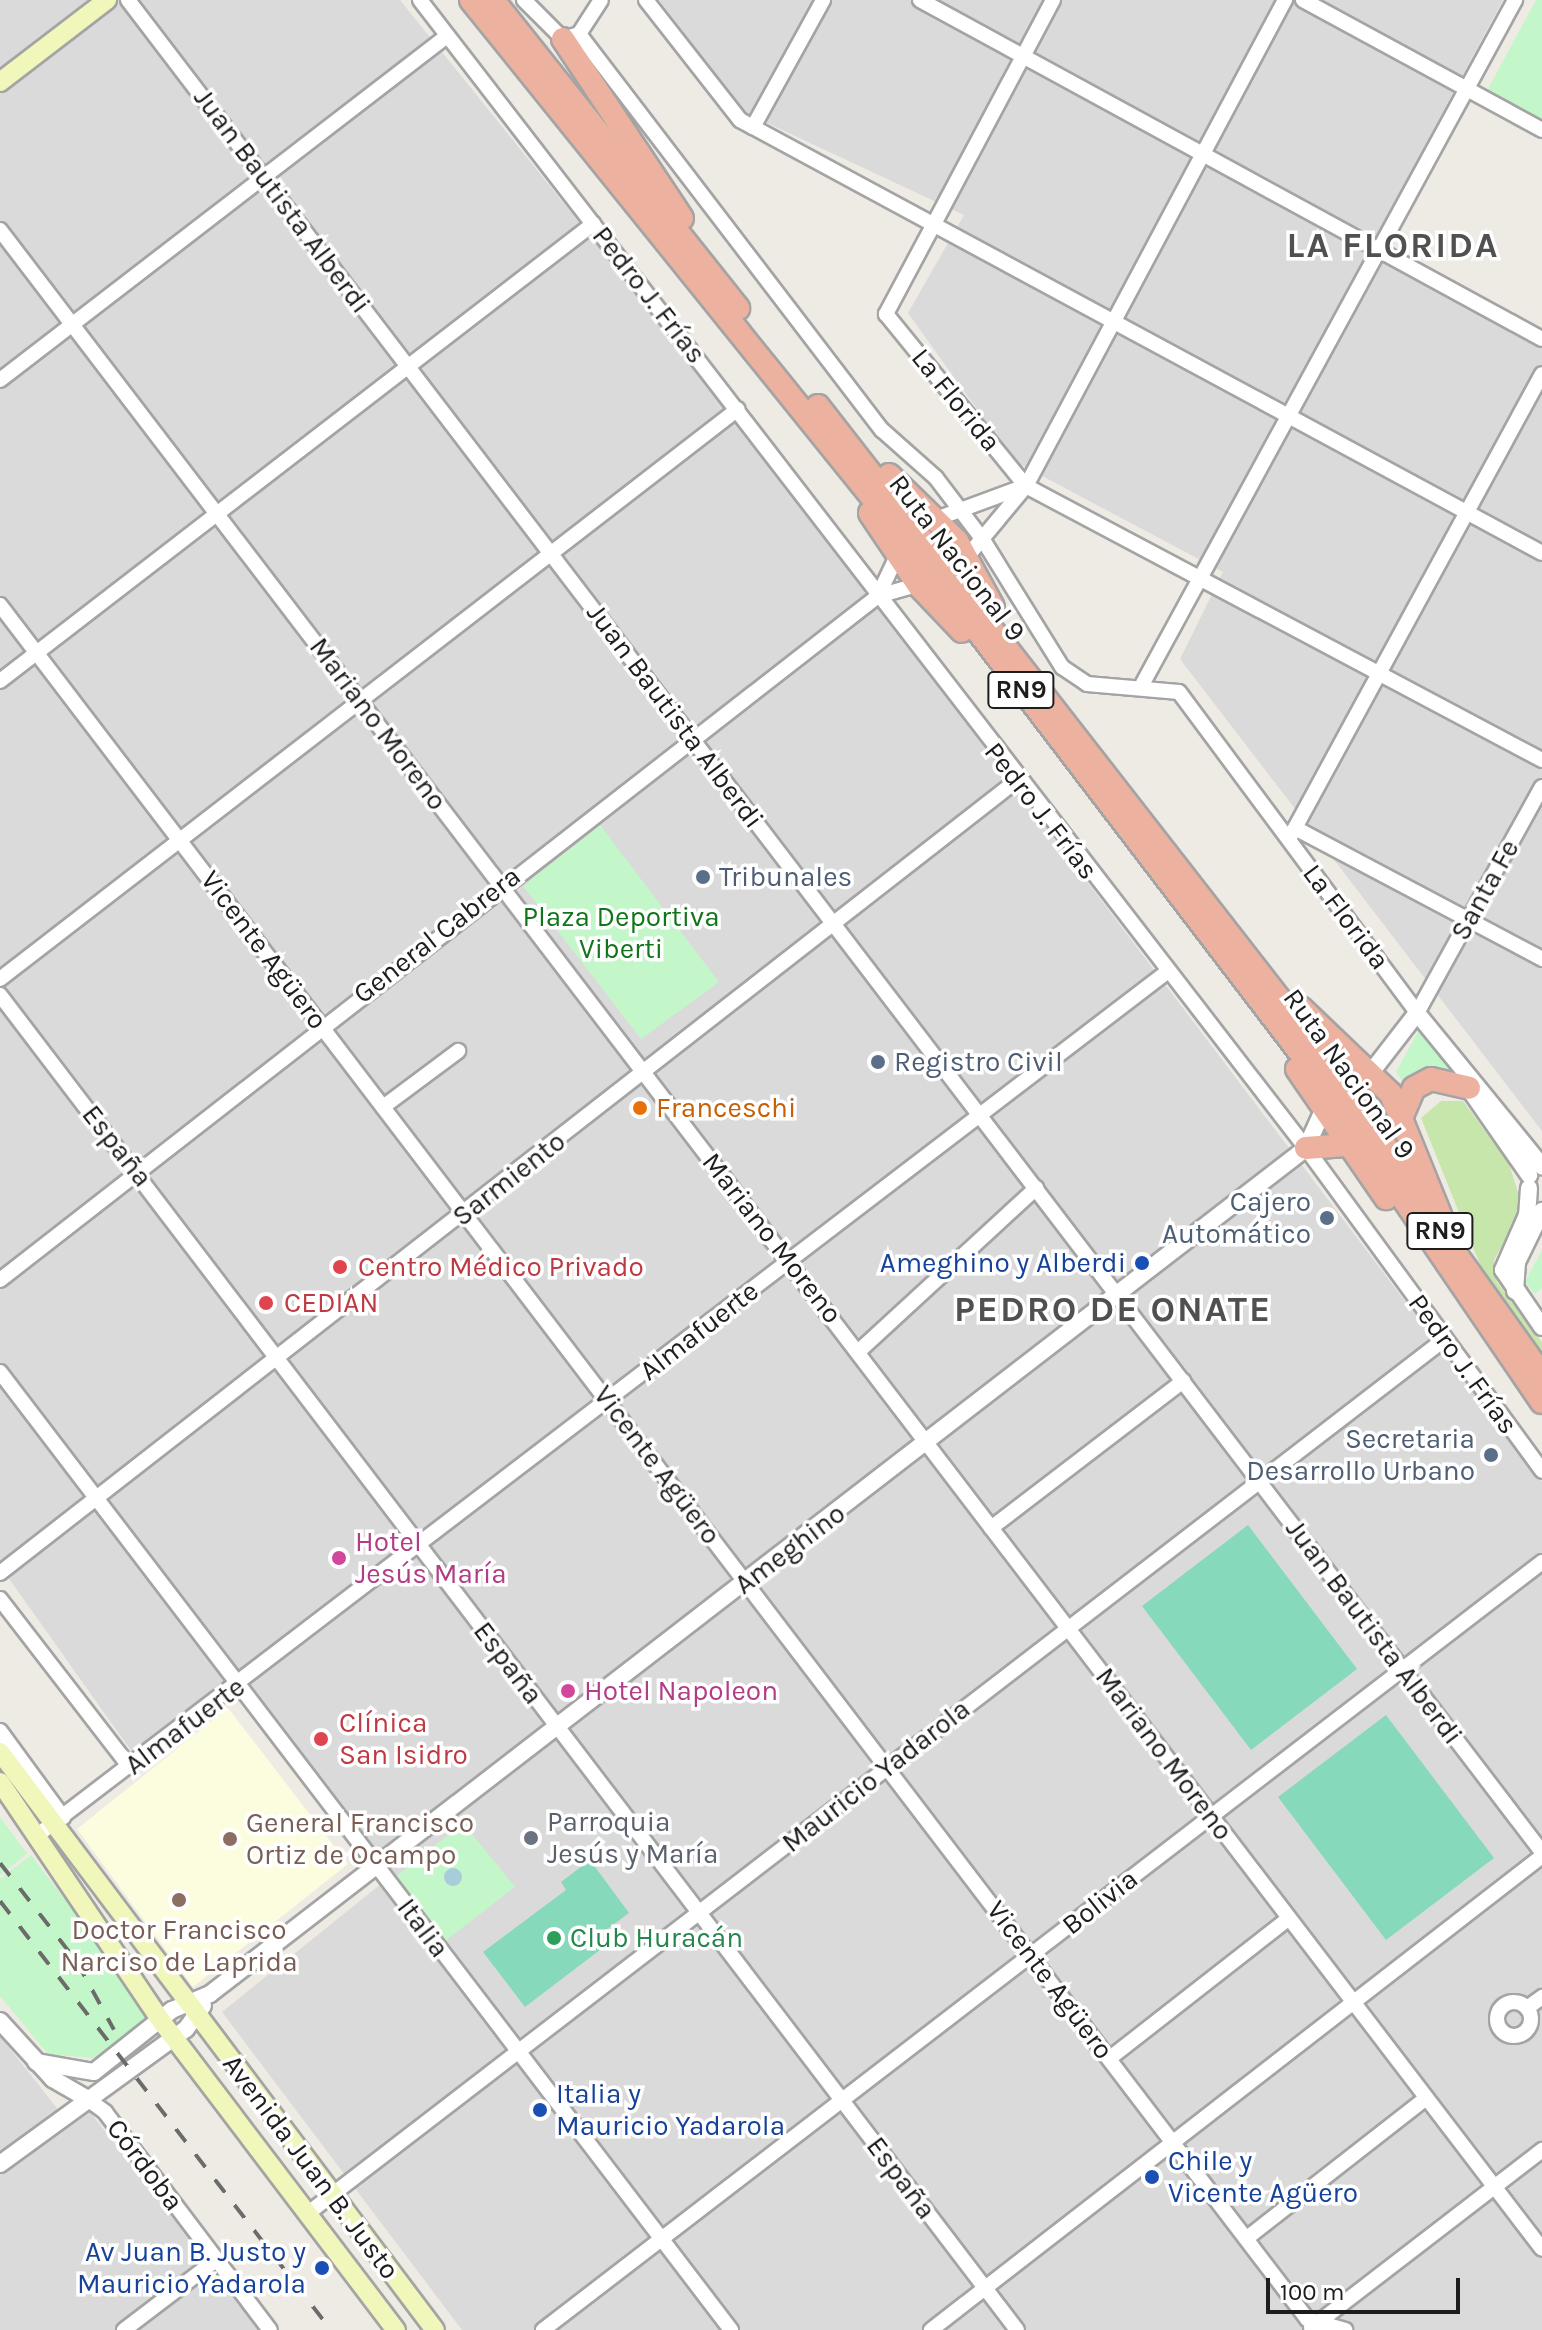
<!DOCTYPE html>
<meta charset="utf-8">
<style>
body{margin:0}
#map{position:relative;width:1542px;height:2330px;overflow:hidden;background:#eeebe4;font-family:Karla,sans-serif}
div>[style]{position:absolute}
.residential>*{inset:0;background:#dbdada}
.education>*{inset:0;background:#fcfdde}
.grass>*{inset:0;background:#c7e6ac}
.park>*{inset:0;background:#c3f6c8}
.pitch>*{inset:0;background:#86d9bb}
.water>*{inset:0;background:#a7cdd9}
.round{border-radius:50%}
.roads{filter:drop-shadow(2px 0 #a4a4a4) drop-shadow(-2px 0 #a4a4a4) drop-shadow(0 2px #a4a4a4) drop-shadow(0 -2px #a4a4a4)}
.minor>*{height:14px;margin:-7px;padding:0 7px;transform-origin:7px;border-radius:7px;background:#fff}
.minor>.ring{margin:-7px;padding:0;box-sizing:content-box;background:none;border:14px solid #fff;border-radius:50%}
.tertiary>*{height:16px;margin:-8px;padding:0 8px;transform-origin:8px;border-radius:8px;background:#fff}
.secondary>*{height:18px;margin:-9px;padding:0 9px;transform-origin:9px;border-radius:9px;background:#f1f6ba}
.trunk>*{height:22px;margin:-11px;padding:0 11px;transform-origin:11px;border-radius:11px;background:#ecb29f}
.rail>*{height:4px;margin-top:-2px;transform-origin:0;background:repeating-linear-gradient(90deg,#6b6b6b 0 16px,transparent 0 32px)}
.dots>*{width:22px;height:22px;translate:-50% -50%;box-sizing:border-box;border:4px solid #fff;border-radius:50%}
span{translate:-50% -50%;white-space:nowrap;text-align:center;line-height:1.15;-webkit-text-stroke:7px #fff;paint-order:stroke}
.shield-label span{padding:2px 6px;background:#fff;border:2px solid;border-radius:6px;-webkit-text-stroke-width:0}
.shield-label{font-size:26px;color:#1d1d1d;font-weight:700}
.street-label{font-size:28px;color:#1d1d1d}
.service-label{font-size:28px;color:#4e5e75}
.left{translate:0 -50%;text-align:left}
.right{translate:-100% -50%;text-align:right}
.park-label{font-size:28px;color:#12751c}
.food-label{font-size:28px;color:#c56008}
.transit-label{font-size:28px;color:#164399}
.health-label{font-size:28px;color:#be3a42}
.hotel-label{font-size:28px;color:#b23c85}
.worship-label{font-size:28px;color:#5b616d}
.education-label{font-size:28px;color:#785e54}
.leisure-label{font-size:28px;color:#27864d}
.district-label{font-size:36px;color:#505050;font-weight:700;letter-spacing:2px}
.scale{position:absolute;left:1266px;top:2278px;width:194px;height:36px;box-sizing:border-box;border:4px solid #1d1d1d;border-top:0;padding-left:10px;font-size:24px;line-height:28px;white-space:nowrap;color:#1d1d1d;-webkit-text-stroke:6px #fff;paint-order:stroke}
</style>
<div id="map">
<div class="residential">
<div style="clip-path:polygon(0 0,400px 0,723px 401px,1542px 1482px,1542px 2330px,462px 2330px,222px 2012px,392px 1875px,238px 1670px,132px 1752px,0 1566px)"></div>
<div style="clip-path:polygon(659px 0,1503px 0,1367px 253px,1542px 346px,1542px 1131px,1180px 659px,1223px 572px,1014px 461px,908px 313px,964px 215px,744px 112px)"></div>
<div style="clip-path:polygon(0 2036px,71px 2126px,90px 2112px,261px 2330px,0 2330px)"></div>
</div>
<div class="education">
<div style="clip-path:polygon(228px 1708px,348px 1864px,193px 1987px,77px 1829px)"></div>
</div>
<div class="grass">
<div style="clip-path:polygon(1441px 1101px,1463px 1101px,1509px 1164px,1523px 1208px,1494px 1260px,1497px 1282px,1542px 1342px,1542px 1357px,1487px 1282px,1421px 1118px)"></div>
</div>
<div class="park">
<div style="clip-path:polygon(1536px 0,1542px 0,1542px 120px,1487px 91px)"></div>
<div style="clip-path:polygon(600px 825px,719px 982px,641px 1039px,523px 886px)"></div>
<div style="clip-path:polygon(1419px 1030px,1451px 1068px,1406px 1085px,1396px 1072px)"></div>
<div style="clip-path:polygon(1542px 1250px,1542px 1288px,1535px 1294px,1525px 1282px)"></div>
<div style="clip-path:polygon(0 1817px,27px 1854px,0 1875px)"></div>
<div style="clip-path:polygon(463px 1823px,515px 1887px,444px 1942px,394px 1878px)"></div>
<div style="clip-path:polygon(31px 1855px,155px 2018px,93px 2058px,48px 2054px,0 1996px,0 1879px)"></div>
</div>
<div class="pitch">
<div style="clip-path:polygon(1248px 1525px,1357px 1669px,1251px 1750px,1142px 1606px)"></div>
<div style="clip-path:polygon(1386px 1715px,1494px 1858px,1386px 1940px,1278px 1797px)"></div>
<div style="clip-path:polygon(590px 1860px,629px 1913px,602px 1933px,609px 1943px,525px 2007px,483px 1952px,566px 1890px,561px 1882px)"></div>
</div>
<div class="water">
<div class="round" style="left:444px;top:1868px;width:18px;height:18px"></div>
</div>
<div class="roads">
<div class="minor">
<div style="left:128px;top:0;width:2330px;rotate:52.64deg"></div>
<div style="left:420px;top:0;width:1450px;rotate:52.34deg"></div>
<div style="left:1306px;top:1148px;width:400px;rotate:53.8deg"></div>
<div style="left:524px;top:0;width:55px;rotate:45deg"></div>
<div style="left:563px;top:39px;width:17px;rotate:-17deg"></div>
<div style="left:579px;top:34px;width:40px;rotate:-57.1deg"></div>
<div style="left:646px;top:0;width:152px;rotate:51.9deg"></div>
<div style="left:740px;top:120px;width:911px;rotate:28.36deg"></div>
<div style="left:920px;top:0;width:708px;rotate:28.59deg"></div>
<div style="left:1053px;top:0;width:356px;rotate:118deg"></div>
<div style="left:886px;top:314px;width:222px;rotate:50.9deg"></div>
<div style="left:1026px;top:486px;width:584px;rotate:27.97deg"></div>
<div style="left:1303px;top:0;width:272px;rotate:28.5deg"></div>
<div style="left:579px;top:34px;width:499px;rotate:52.6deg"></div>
<div style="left:882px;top:430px;width:72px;rotate:41.6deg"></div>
<div style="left:936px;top:478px;width:78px;rotate:52.8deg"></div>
<div style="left:983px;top:540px;width:150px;rotate:58.1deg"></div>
<div style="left:1062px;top:667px;width:30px;rotate:34deg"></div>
<div style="left:1087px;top:684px;width:92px;rotate:5deg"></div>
<div style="left:1179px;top:692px;width:400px;rotate:53.4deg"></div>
<div style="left:1417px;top:1013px;width:258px;rotate:-61.1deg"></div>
<div style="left:753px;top:127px;width:145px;rotate:-61.1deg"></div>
<div style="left:0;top:230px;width:2540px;rotate:52.63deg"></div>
<div style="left:0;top:380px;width:564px;rotate:-37.58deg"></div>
<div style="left:936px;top:519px;width:95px;rotate:-20.3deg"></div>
<div style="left:878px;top:596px;width:44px;rotate:-64.6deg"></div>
<div style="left:0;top:605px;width:2155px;rotate:52.67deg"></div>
<div style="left:1307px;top:2319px;width:40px;rotate:16deg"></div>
<div style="left:0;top:681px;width:749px;rotate:-37.62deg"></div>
<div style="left:1143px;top:683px;width:778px;rotate:-61.42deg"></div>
<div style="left:1295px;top:828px;width:280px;rotate:27.9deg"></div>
<div style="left:1289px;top:839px;width:529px;rotate:-61.45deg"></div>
<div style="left:0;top:979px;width:932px;rotate:-37.68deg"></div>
<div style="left:0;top:995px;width:1678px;rotate:52.7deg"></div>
<div style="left:383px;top:1107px;width:94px;rotate:-36.7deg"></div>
<div style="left:0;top:1280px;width:1113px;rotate:-37.92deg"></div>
<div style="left:878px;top:596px;width:62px;rotate:-15.8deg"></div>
<div style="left:938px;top:579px;width:35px;rotate:-37deg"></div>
<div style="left:966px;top:558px;width:94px;rotate:-50.2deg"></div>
<div style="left:1026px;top:486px;width:551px;rotate:-61.95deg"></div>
<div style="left:859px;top:1351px;width:241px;rotate:-42.6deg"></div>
<div style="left:0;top:1372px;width:1205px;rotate:52.65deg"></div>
<div style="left:991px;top:1528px;width:242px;rotate:-37.4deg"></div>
<div style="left:0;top:1573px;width:1288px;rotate:-37.94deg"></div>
<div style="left:0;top:1599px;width:212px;rotate:52.3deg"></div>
<div style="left:0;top:1731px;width:107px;rotate:53.8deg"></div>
<div style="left:39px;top:1834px;width:1420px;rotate:-37.39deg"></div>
<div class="ring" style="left:1497px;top:2002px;width:20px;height:20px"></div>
<div style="left:1527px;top:2008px;width:19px;rotate:-36deg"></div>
<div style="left:1110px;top:2058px;width:227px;rotate:-38deg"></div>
<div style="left:86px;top:2098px;width:24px;rotate:36deg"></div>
<div style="left:105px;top:2112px;width:273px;rotate:52.9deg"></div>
<div style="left:307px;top:2214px;width:1436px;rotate:-37.56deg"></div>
<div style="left:1247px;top:2238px;width:227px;rotate:-38deg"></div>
<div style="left:1311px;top:2328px;width:292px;rotate:-37.6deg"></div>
<div style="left:124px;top:2330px;width:116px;rotate:-37.3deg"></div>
<div style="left:543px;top:2330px;width:1260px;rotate:-37.55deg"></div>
<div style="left:931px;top:2330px;width:773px;rotate:-37.8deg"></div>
</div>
<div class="tertiary">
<div style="left:1417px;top:1013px;width:198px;rotate:50.8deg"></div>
<div style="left:1463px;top:1080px;width:116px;rotate:55.2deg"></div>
<div style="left:1529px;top:1188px;width:27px;rotate:94deg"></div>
<div style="left:1527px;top:1215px;width:60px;rotate:113.6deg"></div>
<div style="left:1503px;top:1270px;width:69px;rotate:55.6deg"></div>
<div style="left:1515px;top:1291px;width:29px;rotate:-86deg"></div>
<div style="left:1517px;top:1262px;width:57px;rotate:-63.9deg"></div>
<div style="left:0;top:2021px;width:79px;rotate:47.6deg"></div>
<div style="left:53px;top:2079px;width:38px;rotate:30deg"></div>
<div style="left:36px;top:2062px;width:59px;rotate:9.8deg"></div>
<div style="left:94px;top:2072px;width:100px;rotate:-38.5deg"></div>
<div style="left:172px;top:2010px;width:41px;rotate:-22.8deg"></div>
<div style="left:210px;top:1994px;width:1385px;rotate:-37.66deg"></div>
<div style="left:1306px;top:1148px;width:60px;rotate:-65.6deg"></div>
<div style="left:1331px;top:1093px;width:52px;rotate:-31deg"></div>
<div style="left:1376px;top:1066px;width:67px;rotate:-52.3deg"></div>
<div style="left:0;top:2164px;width:230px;rotate:-36deg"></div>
<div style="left:186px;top:2029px;width:29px;rotate:-54deg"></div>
</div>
<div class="secondary">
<div style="left:0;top:82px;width:135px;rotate:-37.5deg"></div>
<div style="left:0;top:1752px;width:723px;rotate:53.04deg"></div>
<div style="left:0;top:1782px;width:290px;rotate:56deg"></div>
<div style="left:162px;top:2022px;width:387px;rotate:52.8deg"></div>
</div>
<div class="trunk">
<div style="left:471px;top:0;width:744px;rotate:51.11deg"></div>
<div style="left:938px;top:579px;width:647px;rotate:52.6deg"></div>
<div style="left:1331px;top:1093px;width:374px;rotate:55.7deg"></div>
<div style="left:493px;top:0;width:394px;rotate:51.5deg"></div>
<div style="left:563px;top:39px;width:215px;rotate:56.4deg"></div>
<div style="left:818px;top:406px;width:857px;rotate:52.11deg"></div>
<div style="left:1344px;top:1082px;width:149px;rotate:57.1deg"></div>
<div style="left:889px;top:475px;width:95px;rotate:44.1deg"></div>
<div style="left:957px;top:541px;width:75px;rotate:61.4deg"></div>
<div style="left:870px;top:513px;width:88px;rotate:56.1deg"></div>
<div style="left:919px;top:586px;width:62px;rotate:46.3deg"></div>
<div style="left:1301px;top:1008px;width:124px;rotate:43.7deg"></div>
<div style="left:1391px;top:1094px;width:173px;rotate:67.9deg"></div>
<div style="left:1297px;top:1069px;width:157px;rotate:55.4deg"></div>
<div style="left:1402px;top:1116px;width:30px;rotate:-67deg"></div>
<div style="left:1414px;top:1088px;width:19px;rotate:-28deg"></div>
<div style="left:1431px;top:1079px;width:39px;rotate:13deg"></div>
<div style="left:1306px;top:1148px;width:40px;rotate:-4.3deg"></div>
<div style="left:1448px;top:1243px;width:162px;rotate:54.5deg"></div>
</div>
</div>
<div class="rail">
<div style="left:0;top:1863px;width:125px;rotate:52.1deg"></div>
<div style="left:77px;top:1962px;width:77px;rotate:61.4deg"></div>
<div style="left:0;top:1901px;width:542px;rotate:52.35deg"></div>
</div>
<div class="dots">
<div style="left:703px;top:877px;background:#5c6f8a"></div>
<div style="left:878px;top:1062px;background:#5c6f8a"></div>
<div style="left:640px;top:1108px;background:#e8710a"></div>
<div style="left:1327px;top:1218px;background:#5c6f8a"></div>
<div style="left:1142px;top:1263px;background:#1a4fb4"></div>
<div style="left:340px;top:1267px;background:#e0444e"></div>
<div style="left:266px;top:1303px;background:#e0444e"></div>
<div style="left:1491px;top:1455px;background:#5c6f8a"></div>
<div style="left:339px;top:1558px;background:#d1479c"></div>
<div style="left:568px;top:1691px;background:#d1479c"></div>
<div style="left:321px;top:1739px;background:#e0444e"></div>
<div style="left:531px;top:1838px;background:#6b7280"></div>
<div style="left:230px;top:1839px;background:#8d6e63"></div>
<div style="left:179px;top:1900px;background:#8d6e63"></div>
<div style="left:554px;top:1938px;background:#2e9e5b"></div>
<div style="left:540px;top:2110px;background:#1a4fb4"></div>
<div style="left:1152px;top:2177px;background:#1a4fb4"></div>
<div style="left:322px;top:2268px;background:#1a4fb4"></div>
</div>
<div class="shield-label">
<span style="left:1021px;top:690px">RN9</span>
<span style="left:1440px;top:1231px">RN9</span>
</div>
<div class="street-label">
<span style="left:282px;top:201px;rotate:53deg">Juan Bautista Alberdi</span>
<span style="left:649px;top:295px;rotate:52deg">Pedro J. Frías</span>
<span style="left:956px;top:400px;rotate:51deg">La Florida</span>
<span style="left:957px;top:558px;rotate:52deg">Ruta Nacional 9</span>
<span style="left:675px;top:716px;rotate:53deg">Juan Bautista Alberdi</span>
<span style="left:378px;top:724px;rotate:53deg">Mariano Moreno</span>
<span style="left:1041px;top:811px;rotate:52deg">Pedro J. Frías</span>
<span style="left:1485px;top:890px;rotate:-61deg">Santa Fe</span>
<span style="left:1346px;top:917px;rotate:53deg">La Florida</span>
<span style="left:437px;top:935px;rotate:-38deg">General Cabrera</span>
<span style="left:264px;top:950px;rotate:53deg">Vicente Agüero</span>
<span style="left:1349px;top:1074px;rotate:54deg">Ruta Nacional 9</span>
<span style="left:117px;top:1146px;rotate:52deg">España</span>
<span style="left:509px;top:1179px;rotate:-38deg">Sarmiento</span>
<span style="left:772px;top:1238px;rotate:52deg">Mariano Moreno</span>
<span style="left:699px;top:1331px;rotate:-38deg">Almafuerte</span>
<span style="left:1463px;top:1364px;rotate:54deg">Pedro J. Frías</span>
<span style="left:657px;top:1465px;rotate:53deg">Vicente Agüero</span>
<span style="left:790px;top:1549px;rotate:-37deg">Ameghino</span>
<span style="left:1374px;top:1632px;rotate:53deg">Juan Bautista Alberdi</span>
<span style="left:508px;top:1663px;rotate:53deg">España</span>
<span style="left:185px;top:1726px;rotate:-37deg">Almafuerte</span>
<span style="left:1164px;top:1754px;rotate:53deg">Mariano Moreno</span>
<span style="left:876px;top:1776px;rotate:-38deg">Mauricio Yadarola</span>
<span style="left:1100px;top:1902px;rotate:-38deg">Bolivia</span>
<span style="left:423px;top:1928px;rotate:53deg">Italia</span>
<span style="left:1050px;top:1980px;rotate:53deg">Vicente Agüero</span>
<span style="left:145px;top:2165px;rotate:53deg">Córdoba</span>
<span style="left:311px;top:2167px;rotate:53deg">Avenida Juan B. Justo</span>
<span style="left:901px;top:2178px;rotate:53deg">España</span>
</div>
<div class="service-label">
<span class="left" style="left:719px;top:877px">Tribunales</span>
<span class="left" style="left:894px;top:1062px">Registro Civil</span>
<span class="right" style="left:1311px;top:1218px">Cajero<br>Automático</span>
<span class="right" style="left:1475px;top:1455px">Secretaria<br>Desarrollo Urbano</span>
</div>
<div class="park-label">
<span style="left:621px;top:933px">Plaza Deportiva<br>Viberti</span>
</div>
<div class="food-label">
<span class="left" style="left:656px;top:1108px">Franceschi</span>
</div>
<div class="transit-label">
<span class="right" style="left:1126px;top:1263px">Ameghino y Alberdi</span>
<span class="left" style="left:556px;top:2110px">Italia y<br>Mauricio Yadarola</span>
<span class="left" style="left:1168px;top:2177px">Chile y<br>Vicente Agüero</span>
<span class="right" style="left:306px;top:2268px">Av Juan B. Justo y<br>Mauricio Yadarola</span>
</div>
<div class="health-label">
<span class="left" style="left:358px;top:1267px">Centro Médico Privado</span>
<span class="left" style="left:284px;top:1303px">CEDIAN</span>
<span class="left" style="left:339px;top:1739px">Clínica<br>San Isidro</span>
</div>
<div class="hotel-label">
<span class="left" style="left:355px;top:1558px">Hotel<br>Jesús María</span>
<span class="left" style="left:584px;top:1691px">Hotel Napoleon</span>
</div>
<div class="worship-label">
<span class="left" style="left:547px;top:1838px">Parroquia<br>Jesús y María</span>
</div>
<div class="education-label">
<span class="left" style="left:246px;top:1839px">General Francisco<br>Ortiz de Ocampo</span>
<span style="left:179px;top:1946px">Doctor Francisco<br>Narciso de Laprida</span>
</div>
<div class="leisure-label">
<span class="left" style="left:570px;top:1938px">Club Huracán</span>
</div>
<div class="district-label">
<span style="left:1393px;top:246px">LA FLORIDA</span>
<span style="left:1113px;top:1310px">PEDRO DE ONATE</span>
</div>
<div class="scale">100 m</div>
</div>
